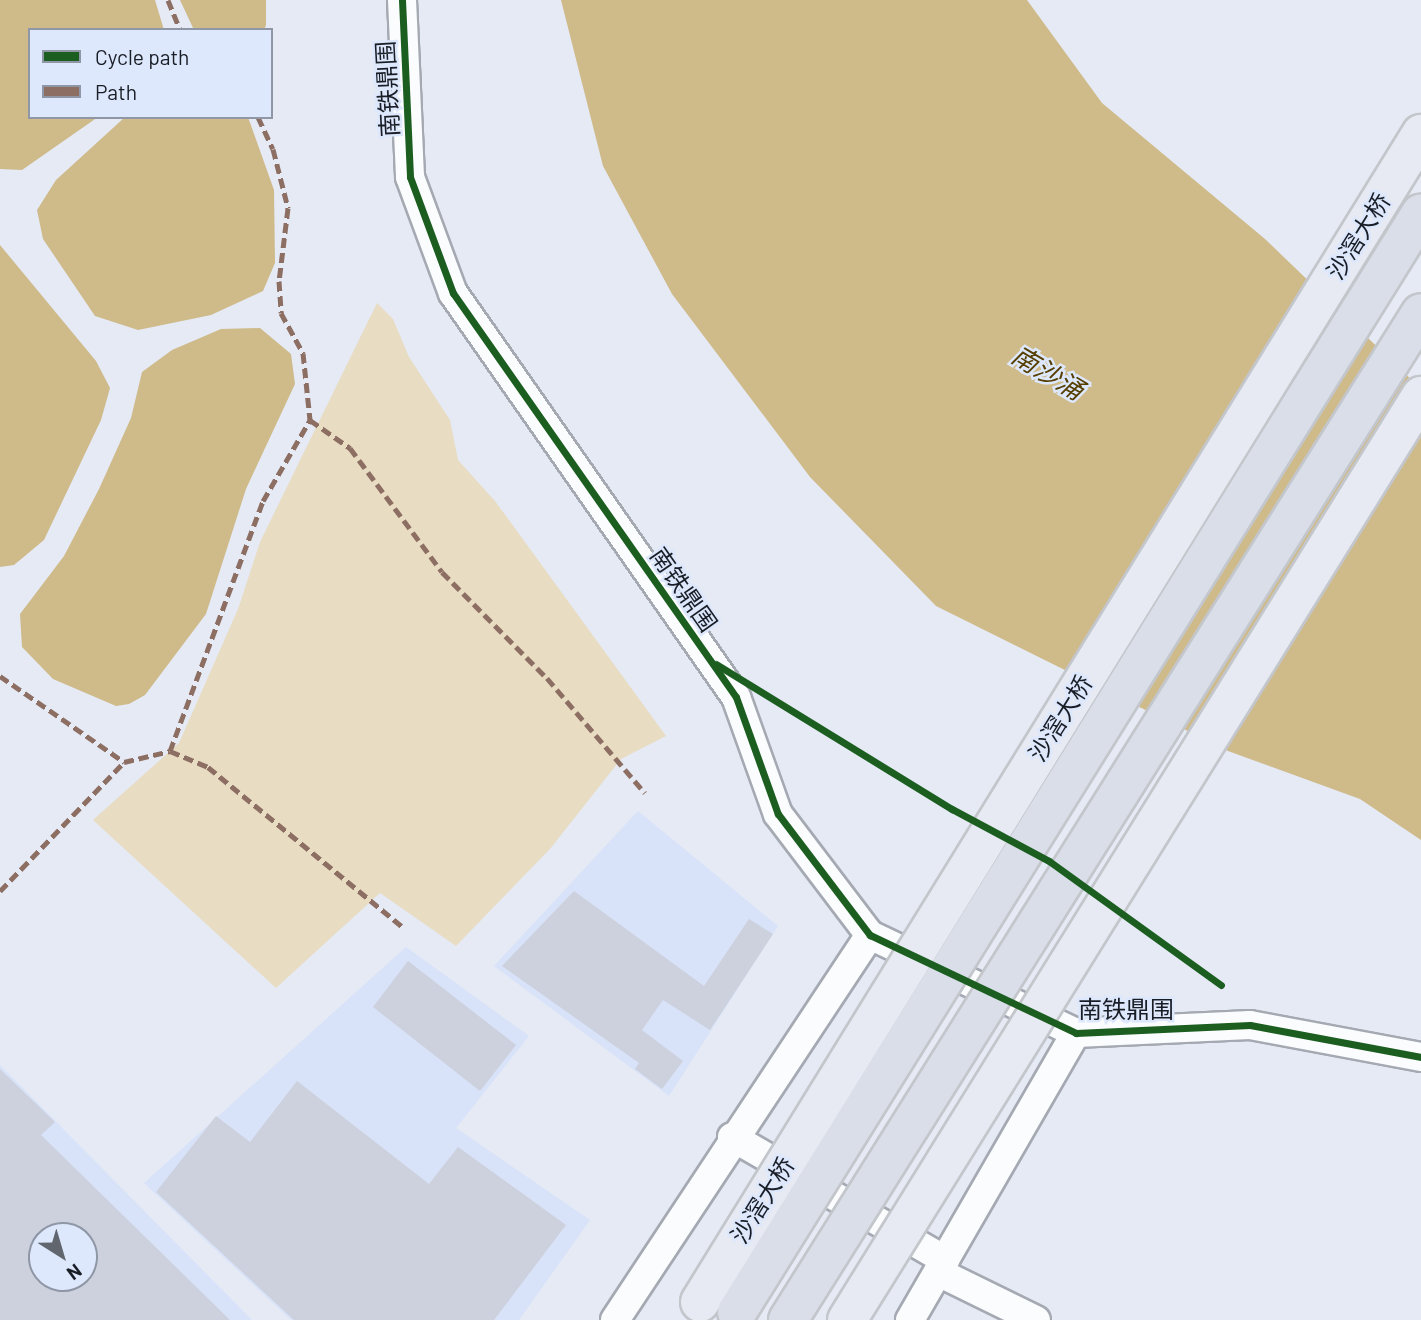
<!DOCTYPE html>
<meta charset="utf-8">
<style>
body{margin:0}
#map{position:relative;width:1421px;height:1320px;overflow:hidden;background:#e5eaf5;font-family:Barlow,"Noto Sans SC",sans-serif}
div>[style]{position:absolute}
.built>*{inset:0;background:#d8e2f8}
.green>*{inset:0;background:#e8dcc2}
.water>*{inset:0;background:#cfba8a}
.building>*{inset:0;background:#ccd1dd}
.roads{filter:drop-shadow(2px 0 #a4a9b2) drop-shadow(-2px 0 #a4a9b2) drop-shadow(0 2px #a4a9b2) drop-shadow(0 -2px #a4a9b2)}
.street>*{height:28px;margin:-14px;padding:0 14px;transform-origin:14px;border-radius:14px;background:#fbfcfe}
.bridges{filter:drop-shadow(2px 0 #c3c6cb) drop-shadow(-2px 0 #c3c6cb) drop-shadow(0 2px #c3c6cb) drop-shadow(0 -2px #c3c6cb)}
.primary-bridge>*{height:38px;margin:-19px;padding:0 19px;transform-origin:19px;border-radius:19px;background:#e7eaf2}
.highway-bridge>*{height:38px;margin:-19px;padding:0 19px;transform-origin:19px;border-radius:19px;background:#d9dee9}
.quiet>*{height:5px;margin-top:-2.5px;transform-origin:0;background:repeating-linear-gradient(90deg,#8d6e63 0 10px,transparent 0 15px)}
.cycleway>*{height:7px;margin:-3.5px;padding:0 3.5px;transform-origin:3.5px;border-radius:3.5px;background:#1b5e20}
span{translate:-50% -50%;white-space:nowrap;text-align:center;line-height:1.15;-webkit-text-stroke:5px #dee8fc;paint-order:stroke}
.street-label{font-size:24px;color:#191d26}
.water-label{font-size:26px;color:#563f00;font-style:italic}
.legend{position:absolute;left:28px;top:28px;width:245px;height:91px;box-sizing:border-box;background:#dee8fc;border:2px solid #8f97a6;margin:0;padding:9px 12px;list-style:none;font-size:21px;color:#191d26}
.legend li{display:flex;align-items:center;gap:14px;height:35px}
.legend b{width:35px;border:2px solid #8f97a6}
.north{position:absolute;left:28px;top:1222px;width:70px;height:70px;box-sizing:border-box;background:#dee8fc;border:2px solid #8f97a6;border-radius:50%;rotate:143deg;font-size:19px;font-weight:700;line-height:28px;text-align:center;color:#191d26}
.north::after{content:'';display:block;margin:auto;width:24px;height:32px;background:#60656e;clip-path:polygon(50% 0,100% 100%,50% 72%,0 100%)}
</style>
<div id="map">
<div class="built">
<div style="clip-path:polygon(638px 811px,778px 926px,669px 1096px,494px 966px)"></div>
<div style="clip-path:polygon(406px 947px,529px 1036px,456px 1128px,590px 1220px,519px 1320px,291px 1320px,144px 1183px)"></div>
<div style="clip-path:polygon(evenodd,0 1065px,252px 1320px,0 1320px,0 1065px,42px 1236px,84px 1236px,84px 1278px,42px 1278px,42px 1236px)"></div>
</div>
<div class="green">
<div style="clip-path:polygon(377px 303px,393px 319px,409px 357px,450px 420px,458px 460px,495px 501px,666px 736px,621px 759px,550px 849px,456px 946px,380px 893px,276px 988px,93px 820px,179px 743px,238px 609px,260px 542px)"></div>
</div>
<div class="water">
<div style="clip-path:polygon(0 0,155px 0,164px 30px,30px 30px,30px 117px,98px 117px,22px 170px,0 169px)"></div>
<div style="clip-path:polygon(180px 0,266px 0,266px 25px,264px 30px,194px 30px)"></div>
<div style="clip-path:polygon(561px 0,1027px 0,1102px 103px,1265px 239px,1421px 389px,1421px 840px,1360px 799px,1228px 751px,936px 606px,810px 477px,672px 294px,603px 166px)"></div>
<div style="clip-path:polygon(125px 117px,248px 117px,274px 190px,275px 263px,263px 291px,211px 315px,138px 330px,95px 316px,43px 239px,37px 210px,56px 180px)"></div>
<div style="clip-path:polygon(0 245px,96px 361px,110px 388px,101px 420px,44px 540px,14px 565px,0 567px)"></div>
<div style="clip-path:polygon(260px 328px,291px 354px,295px 384px,246px 489px,206px 614px,145px 695px,129px 704px,116px 706px,53px 679px,22px 647px,20px 614px,64px 556px,99px 489px,131px 418px,142px 372px,172px 350px,221px 329px)"></div>
</div>
<div class="building">
<div style="clip-path:polygon(574px 891px,704px 986px,749px 919px,773px 934px,710px 1030px,663px 1000px,642px 1030px,683px 1061px,662px 1089px,635px 1069px,639px 1063px,502px 966px)"></div>
<div style="clip-path:polygon(408px 961px,516px 1045px,480px 1091px,373px 1007px)"></div>
<div style="clip-path:polygon(evenodd,0 1069px,55px 1122px,41px 1135px,230px 1320px,0 1320px,0 1069px,42px 1236px,84px 1236px,84px 1278px,42px 1278px,42px 1236px)"></div>
<div style="clip-path:polygon(297px 1081px,429px 1184px,458px 1147px,566px 1225px,494px 1320px,294px 1320px,156px 1192px,216px 1116px,250px 1142px)"></div>
</div>
<div class="roads">
<div class="street">
<div style="left:402px;top:0;width:177px;rotate:87.4deg"></div>
<div style="left:410px;top:177px;width:124px;rotate:69.7deg"></div>
<div style="left:453px;top:293px;width:493px;rotate:55deg"></div>
<div style="left:736px;top:697px;width:124px;rotate:70.3deg"></div>
<div style="left:778px;top:814px;width:152px;rotate:52.8deg"></div>
<div style="left:870px;top:935px;width:228px;rotate:25.4deg"></div>
<div style="left:1076px;top:1033px;width:174px;rotate:-2.6deg"></div>
<div style="left:1250px;top:1025px;width:174px;rotate:10.6deg"></div>
<div style="left:732px;top:1137px;width:246px;rotate:30deg"></div>
<div style="left:938px;top:1272px;width:109px;rotate:26.1deg"></div>
<div style="left:615px;top:1320px;width:462px;rotate:-56.5deg"></div>
<div style="left:910px;top:1320px;width:332px;rotate:-60deg"></div>
</div>
</div>
<div class="bridges">
<div class="primary-bridge">
<div style="left:700px;top:1302px;width:1373px;rotate:-58.31deg"></div>
<div style="left:847px;top:1320px;width:1088px;rotate:-58.15deg"></div>
</div>
<div class="highway-bridge">
<div style="left:737px;top:1312px;width:1294px;rotate:-58.1deg"></div>
<div style="left:788px;top:1320px;width:1189px;rotate:-57.85deg"></div>
</div>
</div>
<div class="quiet">
<div style="left:168px;top:0;width:32px;rotate:68deg"></div>
<div style="left:258px;top:117px;width:35px;rotate:65deg"></div>
<div style="left:273px;top:149px;width:61px;rotate:75.7deg"></div>
<div style="left:288px;top:208px;width:74px;rotate:97deg"></div>
<div style="left:279px;top:281px;width:32px;rotate:86deg"></div>
<div style="left:281px;top:313px;width:46px;rotate:61.2deg"></div>
<div style="left:303px;top:353px;width:67px;rotate:84deg"></div>
<div style="left:310px;top:420px;width:49px;rotate:35deg"></div>
<div style="left:350px;top:448px;width:154px;rotate:53.4deg"></div>
<div style="left:442px;top:572px;width:149px;rotate:45.3deg"></div>
<div style="left:547px;top:678px;width:151px;rotate:49.6deg"></div>
<div style="left:0;top:676px;width:151px;rotate:34.7deg"></div>
<div style="left:124px;top:762px;width:47px;rotate:-13.4deg"></div>
<div style="left:170px;top:751px;width:41px;rotate:22.8deg"></div>
<div style="left:208px;top:767px;width:252px;rotate:39.4deg"></div>
<div style="left:170px;top:751px;width:267px;rotate:-69.6deg"></div>
<div style="left:263px;top:501px;width:94px;rotate:-59.9deg"></div>
<div style="left:0;top:891px;width:179px;rotate:-46.1deg"></div>
</div>
<div class="cycleway">
<div style="left:402px;top:0;width:177px;rotate:87.4deg"></div>
<div style="left:410px;top:177px;width:124px;rotate:69.7deg"></div>
<div style="left:453px;top:293px;width:493px;rotate:55deg"></div>
<div style="left:736px;top:697px;width:124px;rotate:70.3deg"></div>
<div style="left:778px;top:814px;width:152px;rotate:52.8deg"></div>
<div style="left:870px;top:935px;width:228px;rotate:25.4deg"></div>
<div style="left:1076px;top:1033px;width:174px;rotate:-2.6deg"></div>
<div style="left:1250px;top:1025px;width:174px;rotate:10.6deg"></div>
<div style="left:716px;top:664px;width:277px;rotate:31.6deg"></div>
<div style="left:952px;top:809px;width:110px;rotate:28.2deg"></div>
<div style="left:1049px;top:861px;width:212px;rotate:35.8deg"></div>
</div>
<div class="street-label">
<span style="left:387px;top:89px;rotate:-93deg">南铁鼎围</span>
<span style="left:1358px;top:236px;rotate:-58deg">沙滘大桥</span>
<span style="left:684px;top:589px;rotate:55deg">南铁鼎围</span>
<span style="left:1060px;top:718px;rotate:-58deg">沙滘大桥</span>
<span style="left:1126px;top:1009px">南铁鼎围</span>
<span style="left:762px;top:1200px;rotate:-58deg">沙滘大桥</span>
</div>
<div class="water-label">
<span style="left:1048px;top:372px;rotate:31deg">南沙涌</span>
</div>
<ul class="legend">
<li><b style="height:9px;background:#1b5e20"></b>Cycle path</li>
<li><b style="height:9px;background:#8d6e63"></b>Path</li>
</ul>
<div class="north">N</div>
</div>
